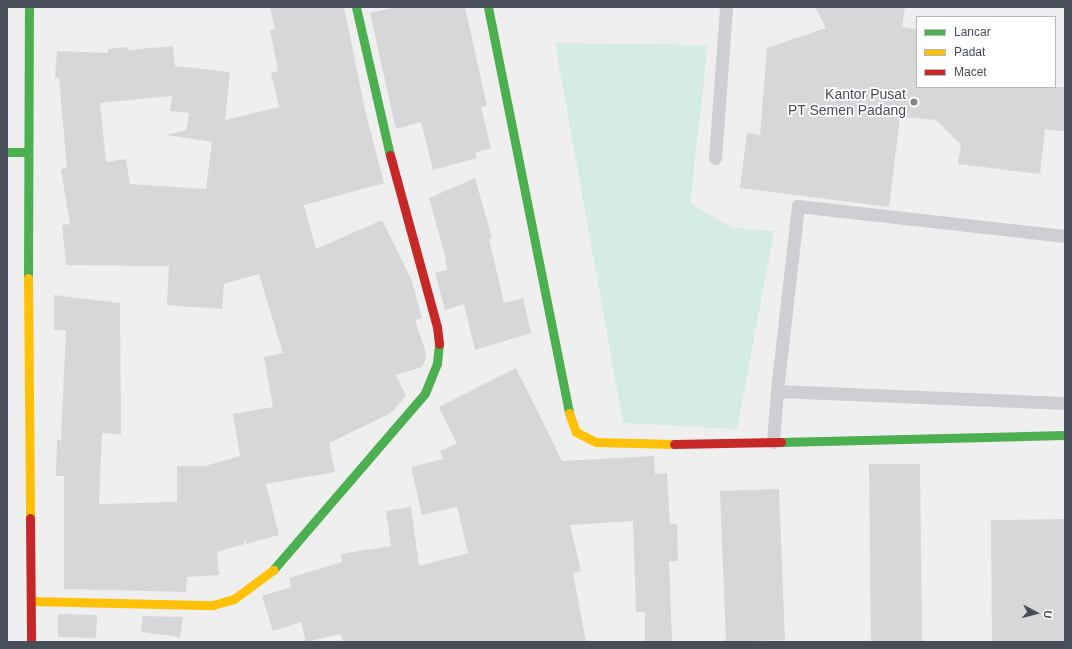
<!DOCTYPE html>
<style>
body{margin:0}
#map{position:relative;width:1072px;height:649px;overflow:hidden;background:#efefef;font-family:Helvetica,sans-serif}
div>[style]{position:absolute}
.green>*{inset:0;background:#d5ece4}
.building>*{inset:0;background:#d7d7d9}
.lane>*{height:13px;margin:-6.5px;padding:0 6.5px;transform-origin:6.5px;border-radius:6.5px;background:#cecfd2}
.fast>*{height:9px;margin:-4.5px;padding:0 4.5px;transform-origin:4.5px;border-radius:4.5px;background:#4caf50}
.slow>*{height:9px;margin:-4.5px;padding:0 4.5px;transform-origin:4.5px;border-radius:4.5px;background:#ffc107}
.jam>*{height:9px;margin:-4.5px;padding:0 4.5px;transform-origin:4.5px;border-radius:4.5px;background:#c62828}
.dots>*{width:11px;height:11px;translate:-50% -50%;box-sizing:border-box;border:2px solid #fff;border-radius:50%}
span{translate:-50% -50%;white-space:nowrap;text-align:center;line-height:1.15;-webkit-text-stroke:3.5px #fff;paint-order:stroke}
.poi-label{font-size:14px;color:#484d5a}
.right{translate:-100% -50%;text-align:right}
.frame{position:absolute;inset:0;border:8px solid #484d5a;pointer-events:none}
.legend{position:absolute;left:916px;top:16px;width:140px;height:72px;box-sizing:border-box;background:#fff;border:1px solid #b6b8bd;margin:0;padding:5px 7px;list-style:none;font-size:12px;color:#484d5a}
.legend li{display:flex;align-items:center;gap:8px;height:20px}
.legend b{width:20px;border:1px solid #b6b8bd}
.north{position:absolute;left:1016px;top:593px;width:40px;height:40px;-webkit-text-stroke:3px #fff;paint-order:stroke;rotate:97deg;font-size:11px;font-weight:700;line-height:16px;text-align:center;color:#484d5a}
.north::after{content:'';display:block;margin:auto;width:14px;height:18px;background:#484d5a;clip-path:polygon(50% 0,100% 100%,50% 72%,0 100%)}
</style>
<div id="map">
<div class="green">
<div style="clip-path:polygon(555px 43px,708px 45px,690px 203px,732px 228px,774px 231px,737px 429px,623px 423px)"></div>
</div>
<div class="building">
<div style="clip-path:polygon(evenodd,270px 7px,344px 7px,365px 110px,384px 183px,304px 205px,316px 249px,382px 220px,412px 281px,422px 318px,415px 320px,426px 353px,425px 360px,422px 367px,396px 375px,406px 396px,391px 413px,329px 443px,335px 472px,266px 484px,279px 535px,246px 544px,245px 538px,244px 544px,217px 552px,219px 575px,187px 577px,186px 592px,64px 589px,64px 476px,56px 476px,57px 440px,61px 440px,66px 330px,54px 330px,54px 295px,120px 303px,121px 434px,102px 433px,99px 504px,177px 502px,177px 466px,205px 466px,240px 456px,233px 414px,273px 407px,264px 357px,283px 353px,259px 274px,224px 284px,222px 309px,167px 305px,169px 266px,66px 265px,62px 225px,70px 224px,61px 169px,67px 168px,59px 78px,55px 78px,57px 51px,108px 53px,108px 49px,128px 47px,128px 50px,173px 46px,175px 66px,230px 72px,225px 120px,279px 107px,271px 73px,278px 71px,270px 30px,275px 29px,270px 7px,172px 96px,170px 111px,189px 113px,186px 130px,167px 135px,212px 142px,206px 189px,130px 184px,126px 159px,106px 162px,100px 103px,172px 96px)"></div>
<div style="clip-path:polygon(398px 7px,465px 7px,487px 106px,481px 107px,491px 148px,475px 153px,477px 158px,433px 170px,421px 122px,396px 129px,370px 13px)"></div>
<div style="clip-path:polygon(815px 7px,905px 7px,902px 27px,917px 29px,917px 87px,1065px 87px,1065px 131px,1045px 129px,1040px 174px,958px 164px,961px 145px,936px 120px,900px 117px,889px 207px,740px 188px,747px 133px,760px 135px,767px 48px,826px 28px)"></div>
<div style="clip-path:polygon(475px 178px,492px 238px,489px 239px,504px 303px,523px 298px,531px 333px,475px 350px,464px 304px,445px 310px,435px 273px,447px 270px,445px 256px,429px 198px)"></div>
<div style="clip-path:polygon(516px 368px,562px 461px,654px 456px,655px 474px,667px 473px,670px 524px,677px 524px,678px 561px,669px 561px,672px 642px,645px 642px,645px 612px,636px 612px,633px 521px,570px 525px,581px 571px,573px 573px,586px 642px,343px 642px,341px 634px,306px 642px,301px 622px,273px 631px,262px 596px,291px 587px,289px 578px,342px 562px,341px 554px,391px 546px,386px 511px,411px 507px,419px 566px,468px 553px,457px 507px,422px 515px,411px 467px,443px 459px,440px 451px,457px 444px,439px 407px)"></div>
<div style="clip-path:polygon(869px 464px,920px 464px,922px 642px,871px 642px)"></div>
<div style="clip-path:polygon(779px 489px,785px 640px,726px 642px,720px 491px)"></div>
<div style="clip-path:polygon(1065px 519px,1065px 642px,992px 642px,991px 520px)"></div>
<div style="clip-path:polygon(58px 614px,97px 615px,96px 638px,58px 637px)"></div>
<div style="clip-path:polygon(143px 616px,183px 617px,180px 637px,141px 632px)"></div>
</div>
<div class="lane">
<div style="left:715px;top:158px;width:151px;rotate:-85.8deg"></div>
<div style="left:1065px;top:236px;width:269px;rotate:-173.6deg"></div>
<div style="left:798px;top:206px;width:186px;rotate:96.5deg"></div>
<div style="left:777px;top:391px;width:288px;rotate:2.4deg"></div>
<div style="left:773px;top:442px;width:51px;rotate:-85.5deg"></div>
</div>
<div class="fast">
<div style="left:356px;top:7px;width:152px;rotate:77.1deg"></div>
<div style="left:488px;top:7px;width:414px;rotate:78.7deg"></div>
<div style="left:7px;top:152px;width:20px"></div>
<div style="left:28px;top:278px;width:271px;rotate:-89.8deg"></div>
<div style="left:781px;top:442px;width:284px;rotate:-1.4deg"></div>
<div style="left:273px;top:570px;width:233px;rotate:-49.3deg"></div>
<div style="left:425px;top:393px;width:32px;rotate:-68deg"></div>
<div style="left:437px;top:363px;width:19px;rotate:-84deg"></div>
</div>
<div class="slow">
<div style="left:28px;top:278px;width:240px;rotate:89.5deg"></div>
<div style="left:569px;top:413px;width:20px;rotate:70deg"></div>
<div style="left:576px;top:432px;width:22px;rotate:27deg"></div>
<div style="left:596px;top:442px;width:78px;rotate:1.5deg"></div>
<div style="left:31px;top:601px;width:182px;rotate:1.3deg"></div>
<div style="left:213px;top:605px;width:22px;rotate:-16deg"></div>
<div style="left:234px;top:599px;width:49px;rotate:-36.6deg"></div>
</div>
<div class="jam">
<div style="left:390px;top:155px;width:178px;rotate:74.7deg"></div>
<div style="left:437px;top:327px;width:17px;rotate:83deg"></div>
<div style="left:674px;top:444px;width:107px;rotate:-1.1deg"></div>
<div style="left:30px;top:518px;width:124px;rotate:89.5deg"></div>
</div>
<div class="dots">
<div style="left:914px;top:102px;background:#82868e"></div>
</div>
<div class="poi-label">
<span class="right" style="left:906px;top:102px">Kantor Pusat<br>PT Semen Padang</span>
</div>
<div class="frame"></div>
<ul class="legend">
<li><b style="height:5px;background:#4caf50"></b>Lancar</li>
<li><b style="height:5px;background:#ffc107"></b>Padat</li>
<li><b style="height:5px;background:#c62828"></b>Macet</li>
</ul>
<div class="north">U</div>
</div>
